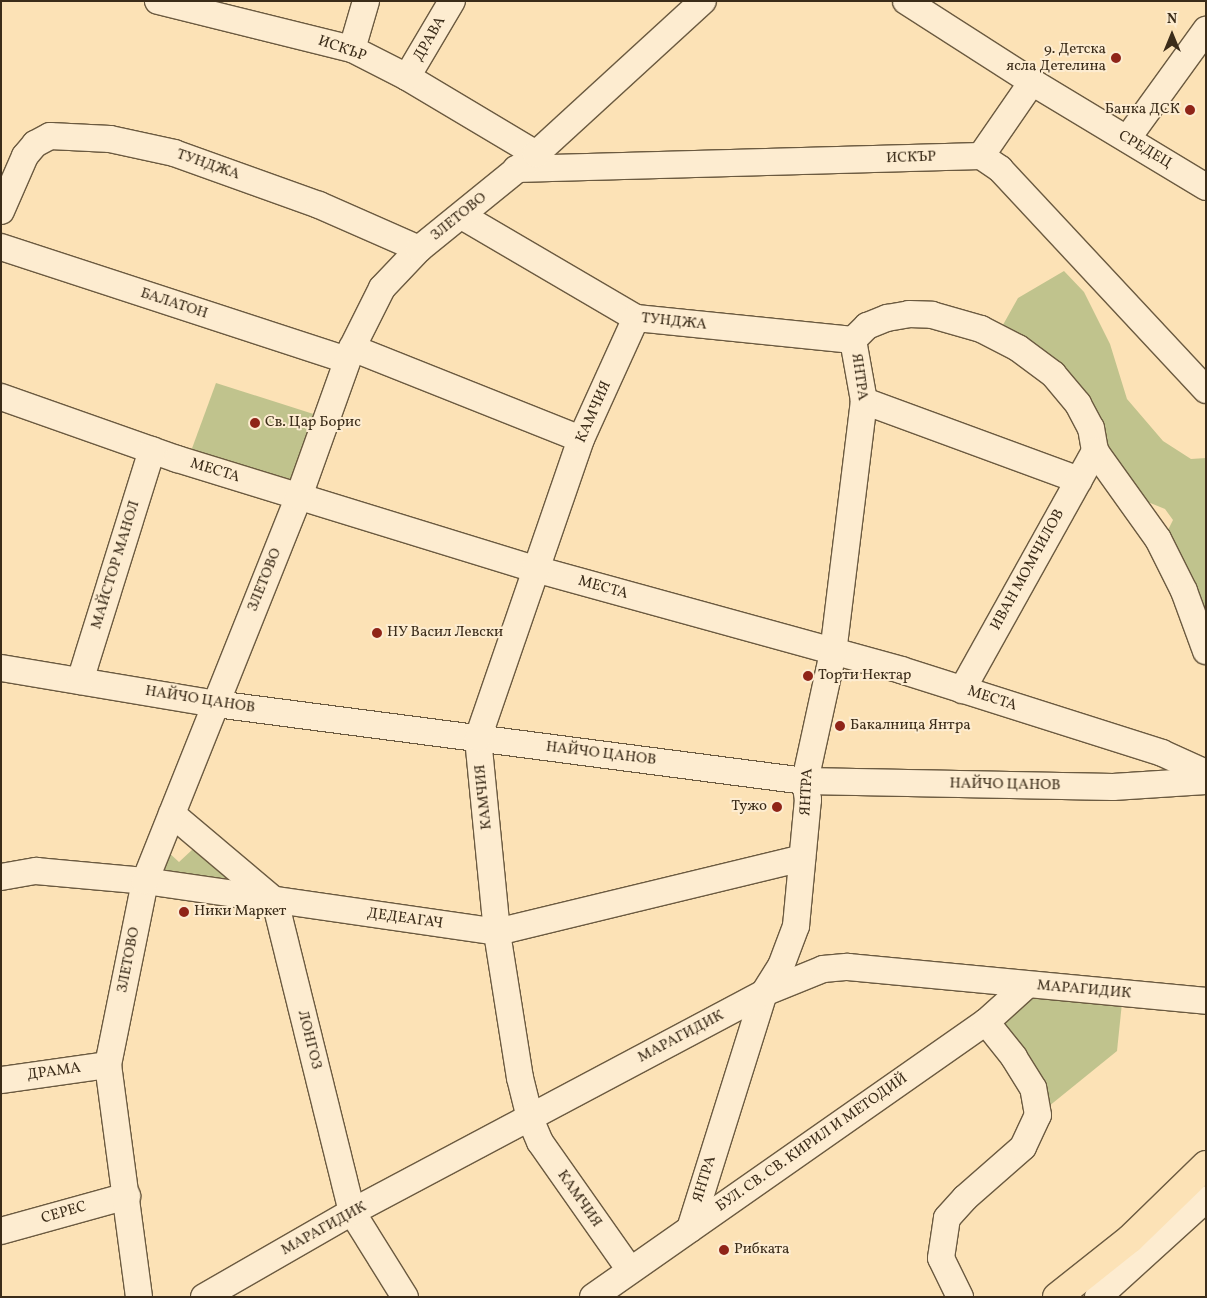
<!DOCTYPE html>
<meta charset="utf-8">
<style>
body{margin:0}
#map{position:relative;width:1207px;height:1298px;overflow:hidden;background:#fce2b6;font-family:Vollkorn,serif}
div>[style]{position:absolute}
.green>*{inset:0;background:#c0c38d}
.roads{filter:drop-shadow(1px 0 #6b5a40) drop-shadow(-1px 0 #6b5a40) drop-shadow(0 1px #6b5a40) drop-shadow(0 -1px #6b5a40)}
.minor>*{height:26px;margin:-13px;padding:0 13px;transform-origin:13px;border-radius:13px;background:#fdecd0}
.major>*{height:28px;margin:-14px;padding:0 14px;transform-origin:14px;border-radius:14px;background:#fce2b6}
.dots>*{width:14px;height:14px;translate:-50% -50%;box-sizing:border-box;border:2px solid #fdecd0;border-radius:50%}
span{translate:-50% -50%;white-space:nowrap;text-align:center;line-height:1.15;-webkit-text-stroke:4px #fdecd0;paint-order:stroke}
.street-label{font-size:15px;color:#3b2c19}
.poi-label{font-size:15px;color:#3b2c19}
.right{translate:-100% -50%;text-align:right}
.left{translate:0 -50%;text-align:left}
.frame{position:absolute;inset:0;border:2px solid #3b2c19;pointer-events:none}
.north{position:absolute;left:1147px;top:10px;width:50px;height:50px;-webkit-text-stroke:4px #fdecd0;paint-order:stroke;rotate:0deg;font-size:14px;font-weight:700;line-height:20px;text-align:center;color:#3b2c19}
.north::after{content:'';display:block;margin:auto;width:18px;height:22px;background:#3b2c19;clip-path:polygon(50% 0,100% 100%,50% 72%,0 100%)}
</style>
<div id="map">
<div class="green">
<div style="clip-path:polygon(1064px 271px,1084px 292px,1110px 344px,1127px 399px,1163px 441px,1191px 459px,1206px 458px,1206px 621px,1165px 536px,1173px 520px,1165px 509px,1143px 500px,1103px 444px,999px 332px,1018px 298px)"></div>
<div style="clip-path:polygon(216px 383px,326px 418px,299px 496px,187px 462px)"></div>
<div style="clip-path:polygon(193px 849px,238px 886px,157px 879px,167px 851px,179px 862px)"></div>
<div style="clip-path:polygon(1027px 985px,1123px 993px,1117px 1051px,1038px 1115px,986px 1022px)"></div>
</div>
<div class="roads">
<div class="minor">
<div style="left:158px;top:1px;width:200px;rotate:13.9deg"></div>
<div style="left:352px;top:49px;width:62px;rotate:27deg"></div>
<div style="left:407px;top:77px;width:150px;rotate:30.8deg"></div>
<div style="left:906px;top:1px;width:150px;rotate:32.7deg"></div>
<div style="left:1032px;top:82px;width:203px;rotate:31.1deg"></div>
<div style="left:352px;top:49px;width:50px;rotate:-73.7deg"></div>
<div style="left:407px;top:77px;width:88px;rotate:-59.4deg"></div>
<div style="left:1127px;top:139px;width:135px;rotate:-54.1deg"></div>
<div style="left:981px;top:156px;width:90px;rotate:-55.4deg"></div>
<div style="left:516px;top:169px;width:465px;rotate:-1.6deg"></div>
<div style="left:981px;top:156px;width:23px;rotate:34deg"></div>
<div style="left:1000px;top:169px;width:302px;rotate:47deg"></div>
<div style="left:1px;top:211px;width:60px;rotate:-66.4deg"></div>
<div style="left:25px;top:156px;width:16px;rotate:-50deg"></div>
<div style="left:35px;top:144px;width:17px;rotate:-28deg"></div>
<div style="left:50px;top:136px;width:60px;rotate:2.9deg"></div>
<div style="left:110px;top:139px;width:66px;rotate:12.3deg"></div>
<div style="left:174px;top:153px;width:154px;rotate:19.7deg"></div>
<div style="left:319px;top:205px;width:109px;rotate:23.7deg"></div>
<div style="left:462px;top:216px;width:202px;rotate:30.4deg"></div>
<div style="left:636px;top:318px;width:218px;rotate:5.8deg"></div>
<div style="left:1px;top:247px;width:364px;rotate:18.1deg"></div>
<div style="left:853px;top:340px;width:20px;rotate:-45deg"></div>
<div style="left:867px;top:326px;width:22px;rotate:-22deg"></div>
<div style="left:887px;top:318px;width:22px;rotate:-10deg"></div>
<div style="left:909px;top:314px;width:23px;rotate:2deg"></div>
<div style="left:932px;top:315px;width:51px;rotate:15.9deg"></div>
<div style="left:981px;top:329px;width:42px;rotate:27.2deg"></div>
<div style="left:1018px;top:348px;width:44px;rotate:36.6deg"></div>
<div style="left:1053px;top:374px;width:39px;rotate:50deg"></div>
<div style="left:1078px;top:404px;width:27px;rotate:62deg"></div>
<div style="left:1091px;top:428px;width:23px;rotate:80deg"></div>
<div style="left:1095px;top:451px;width:108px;rotate:54.4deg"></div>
<div style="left:1158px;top:539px;width:58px;rotate:63.4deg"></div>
<div style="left:1184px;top:591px;width:64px;rotate:69.9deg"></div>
<div style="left:352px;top:348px;width:246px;rotate:21.7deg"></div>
<div style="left:1px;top:397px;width:187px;rotate:19.4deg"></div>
<div style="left:177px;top:459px;width:375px;rotate:17.1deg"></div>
<div style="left:535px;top:569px;width:380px;rotate:15.4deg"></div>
<div style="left:901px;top:670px;width:274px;rotate:17.6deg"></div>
<div style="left:1162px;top:753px;width:48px;rotate:24.4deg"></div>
<div style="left:864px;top:401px;width:229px;rotate:20.2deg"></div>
<div style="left:1px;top:668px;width:218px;rotate:9.5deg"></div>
<div style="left:216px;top:704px;width:594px;rotate:7.45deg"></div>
<div style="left:805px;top:781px;width:308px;rotate:1.1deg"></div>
<div style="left:1113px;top:787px;width:93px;rotate:-3.7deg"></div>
<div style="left:80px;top:681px;width:242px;rotate:-72.7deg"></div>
<div style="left:962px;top:690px;width:274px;rotate:-60.9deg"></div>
<div style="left:172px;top:814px;width:135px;rotate:40.2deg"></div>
<div style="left:275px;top:901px;width:320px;rotate:76.1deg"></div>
<div style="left:352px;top:1212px;width:100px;rotate:58.1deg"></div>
<div style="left:1px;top:877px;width:36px;rotate:-10deg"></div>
<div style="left:36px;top:871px;width:109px;rotate:5.2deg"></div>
<div style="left:145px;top:881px;width:356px;rotate:8.2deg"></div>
<div style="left:497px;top:932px;width:314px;rotate:-13.6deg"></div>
<div style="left:1px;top:1080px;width:108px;rotate:-8deg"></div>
<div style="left:690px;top:1229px;width:247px;rotate:-72.6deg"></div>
<div style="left:764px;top:993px;width:32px;rotate:-58deg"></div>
<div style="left:781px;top:966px;width:43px;rotate:-69.4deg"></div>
<div style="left:796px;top:926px;width:127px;rotate:-84.6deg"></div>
<div style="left:808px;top:800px;width:19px;rotate:-99deg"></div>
<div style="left:805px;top:781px;width:131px;rotate:-77.7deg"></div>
<div style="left:833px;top:653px;width:254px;rotate:-83deg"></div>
<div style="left:864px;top:401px;width:62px;rotate:-100.2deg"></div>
<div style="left:1px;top:1231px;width:131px;rotate:-15.5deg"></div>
<div style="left:630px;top:1270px;width:156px;rotate:-125.1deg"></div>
<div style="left:540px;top:1142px;width:26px;rotate:-113deg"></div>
<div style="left:530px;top:1118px;width:41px;rotate:-104deg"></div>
<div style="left:520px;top:1078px;width:148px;rotate:-99deg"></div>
<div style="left:497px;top:932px;width:195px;rotate:-95.6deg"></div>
<div style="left:478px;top:738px;width:316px;rotate:-71deg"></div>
<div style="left:581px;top:439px;width:133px;rotate:-65.6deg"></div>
<div style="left:139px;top:1297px;width:234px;rotate:-97.6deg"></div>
<div style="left:108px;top:1065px;width:188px;rotate:-78.6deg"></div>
<div style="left:145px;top:881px;width:415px;rotate:-68.2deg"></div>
<div style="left:299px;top:496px;width:157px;rotate:-70.3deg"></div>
<div style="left:352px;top:348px;width:67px;rotate:-63.4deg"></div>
<div style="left:382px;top:288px;width:54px;rotate:-46.5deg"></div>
<div style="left:419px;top:249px;width:151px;rotate:-39.1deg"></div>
<div style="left:536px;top:154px;width:226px;rotate:-42.5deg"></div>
<div style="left:204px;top:1297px;width:171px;rotate:-29.9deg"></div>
<div style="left:352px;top:1212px;width:467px;rotate:-28deg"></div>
<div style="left:764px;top:993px;width:64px;rotate:-22.1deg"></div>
<div style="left:823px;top:969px;width:25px;rotate:-5deg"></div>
<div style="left:848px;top:967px;width:360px;rotate:5.4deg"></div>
<div style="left:593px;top:1297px;width:480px;rotate:-35deg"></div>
<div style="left:986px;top:1022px;width:55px;rotate:-42.1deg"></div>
<div style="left:960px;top:1297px;width:43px;rotate:-116deg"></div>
<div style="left:941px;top:1258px;width:40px;rotate:-81.5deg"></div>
<div style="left:947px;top:1218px;width:27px;rotate:-48deg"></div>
<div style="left:965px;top:1198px;width:77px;rotate:-41.3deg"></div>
<div style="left:1023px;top:1147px;width:35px;rotate:-65deg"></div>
<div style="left:1038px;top:1115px;width:27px;rotate:-100deg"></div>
<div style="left:1033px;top:1088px;width:36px;rotate:-122deg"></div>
<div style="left:1014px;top:1057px;width:45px;rotate:-128.7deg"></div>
<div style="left:1098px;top:1297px;width:146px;rotate:-42.2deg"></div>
</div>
<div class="major">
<div style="left:1057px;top:1297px;width:93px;rotate:-38.5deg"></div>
<div style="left:1130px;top:1239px;width:106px;rotate:-44.2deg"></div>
</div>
</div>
<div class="dots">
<div style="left:1116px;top:58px;background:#8f2418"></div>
<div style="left:1190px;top:110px;background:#8f2418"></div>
<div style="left:255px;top:423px;background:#8f2418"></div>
<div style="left:377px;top:633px;background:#8f2418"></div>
<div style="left:808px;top:676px;background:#8f2418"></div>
<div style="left:840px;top:726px;background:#8f2418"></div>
<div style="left:777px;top:807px;background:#8f2418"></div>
<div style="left:184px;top:912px;background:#8f2418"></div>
<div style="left:724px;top:1250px;background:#8f2418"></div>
</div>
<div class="street-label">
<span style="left:430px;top:39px;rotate:-60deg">ДРАВА</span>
<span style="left:342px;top:49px;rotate:19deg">ИСКЪР</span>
<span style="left:1145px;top:150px;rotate:31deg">СРЕДЕЦ</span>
<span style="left:911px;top:158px;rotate:-2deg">ИСКЪР</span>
<span style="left:208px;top:165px;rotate:19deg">ТУНДЖА</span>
<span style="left:459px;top:217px;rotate:-39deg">ЗЛЕТОВО</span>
<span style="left:174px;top:304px;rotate:18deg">БАЛАТОН</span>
<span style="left:674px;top:322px;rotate:6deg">ТУНДЖА</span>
<span style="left:859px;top:377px;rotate:82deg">ЯНТРА</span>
<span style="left:594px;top:412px;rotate:-66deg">КАМЧИЯ</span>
<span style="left:215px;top:471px;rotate:17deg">МЕСТА</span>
<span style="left:116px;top:565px;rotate:-73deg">МАЙСТОР МАНОЛ</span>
<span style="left:1028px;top:570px;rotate:-61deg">ИВАН МОМЧИЛОВ</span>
<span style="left:265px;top:580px;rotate:-68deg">ЗЛЕТОВО</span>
<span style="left:603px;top:588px;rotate:16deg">МЕСТА</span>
<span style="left:992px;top:699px;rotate:18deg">МЕСТА</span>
<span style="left:200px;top:700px;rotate:9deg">НАЙЧО ЦАНОВ</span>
<span style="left:601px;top:754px;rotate:7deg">НАЙЧО ЦАНОВ</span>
<span style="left:1005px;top:785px;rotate:1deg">НАЙЧО ЦАНОВ</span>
<span style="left:807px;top:792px;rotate:-87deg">ЯНТРА</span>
<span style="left:484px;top:797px;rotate:-96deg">КАМЧИЯ</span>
<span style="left:405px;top:919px;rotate:8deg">ДЕДЕАГАЧ</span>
<span style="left:129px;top:960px;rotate:-79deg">ЗЛЕТОВО</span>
<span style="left:1084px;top:990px;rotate:5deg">МАРАГИДИК</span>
<span style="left:681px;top:1037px;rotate:-28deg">МАРАГИДИК</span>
<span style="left:309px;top:1040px;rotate:76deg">ЛОНГОЗ</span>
<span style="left:54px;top:1072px;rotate:-8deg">ДРАМА</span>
<span style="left:812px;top:1143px;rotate:-35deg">БУЛ. СВ. СВ. КИРИЛ И МЕТОДИЙ</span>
<span style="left:705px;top:1179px;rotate:-73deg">ЯНТРА</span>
<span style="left:579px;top:1199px;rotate:55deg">КАМЧИЯ</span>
<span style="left:64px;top:1213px;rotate:-16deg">СЕРЕС</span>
<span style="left:324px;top:1229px;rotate:-29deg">МАРАГИДИК</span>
</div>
<div class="poi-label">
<span class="right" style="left:1106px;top:58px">9. Детска<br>ясла Детелина</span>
<span class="right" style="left:1180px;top:110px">Банка ДСК</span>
<span class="left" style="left:265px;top:423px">Св. Цар Борис</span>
<span class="left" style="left:387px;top:633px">НУ Васил Левски</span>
<span class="left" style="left:818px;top:676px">Торти Нектар</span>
<span class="left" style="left:850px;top:726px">Бакалница Янтра</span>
<span class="right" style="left:767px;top:807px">Тужо</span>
<span class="left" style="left:194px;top:912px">Ники Маркет</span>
<span class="left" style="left:734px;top:1250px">Рибката</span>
</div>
<div class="frame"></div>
<div class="north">N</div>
</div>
